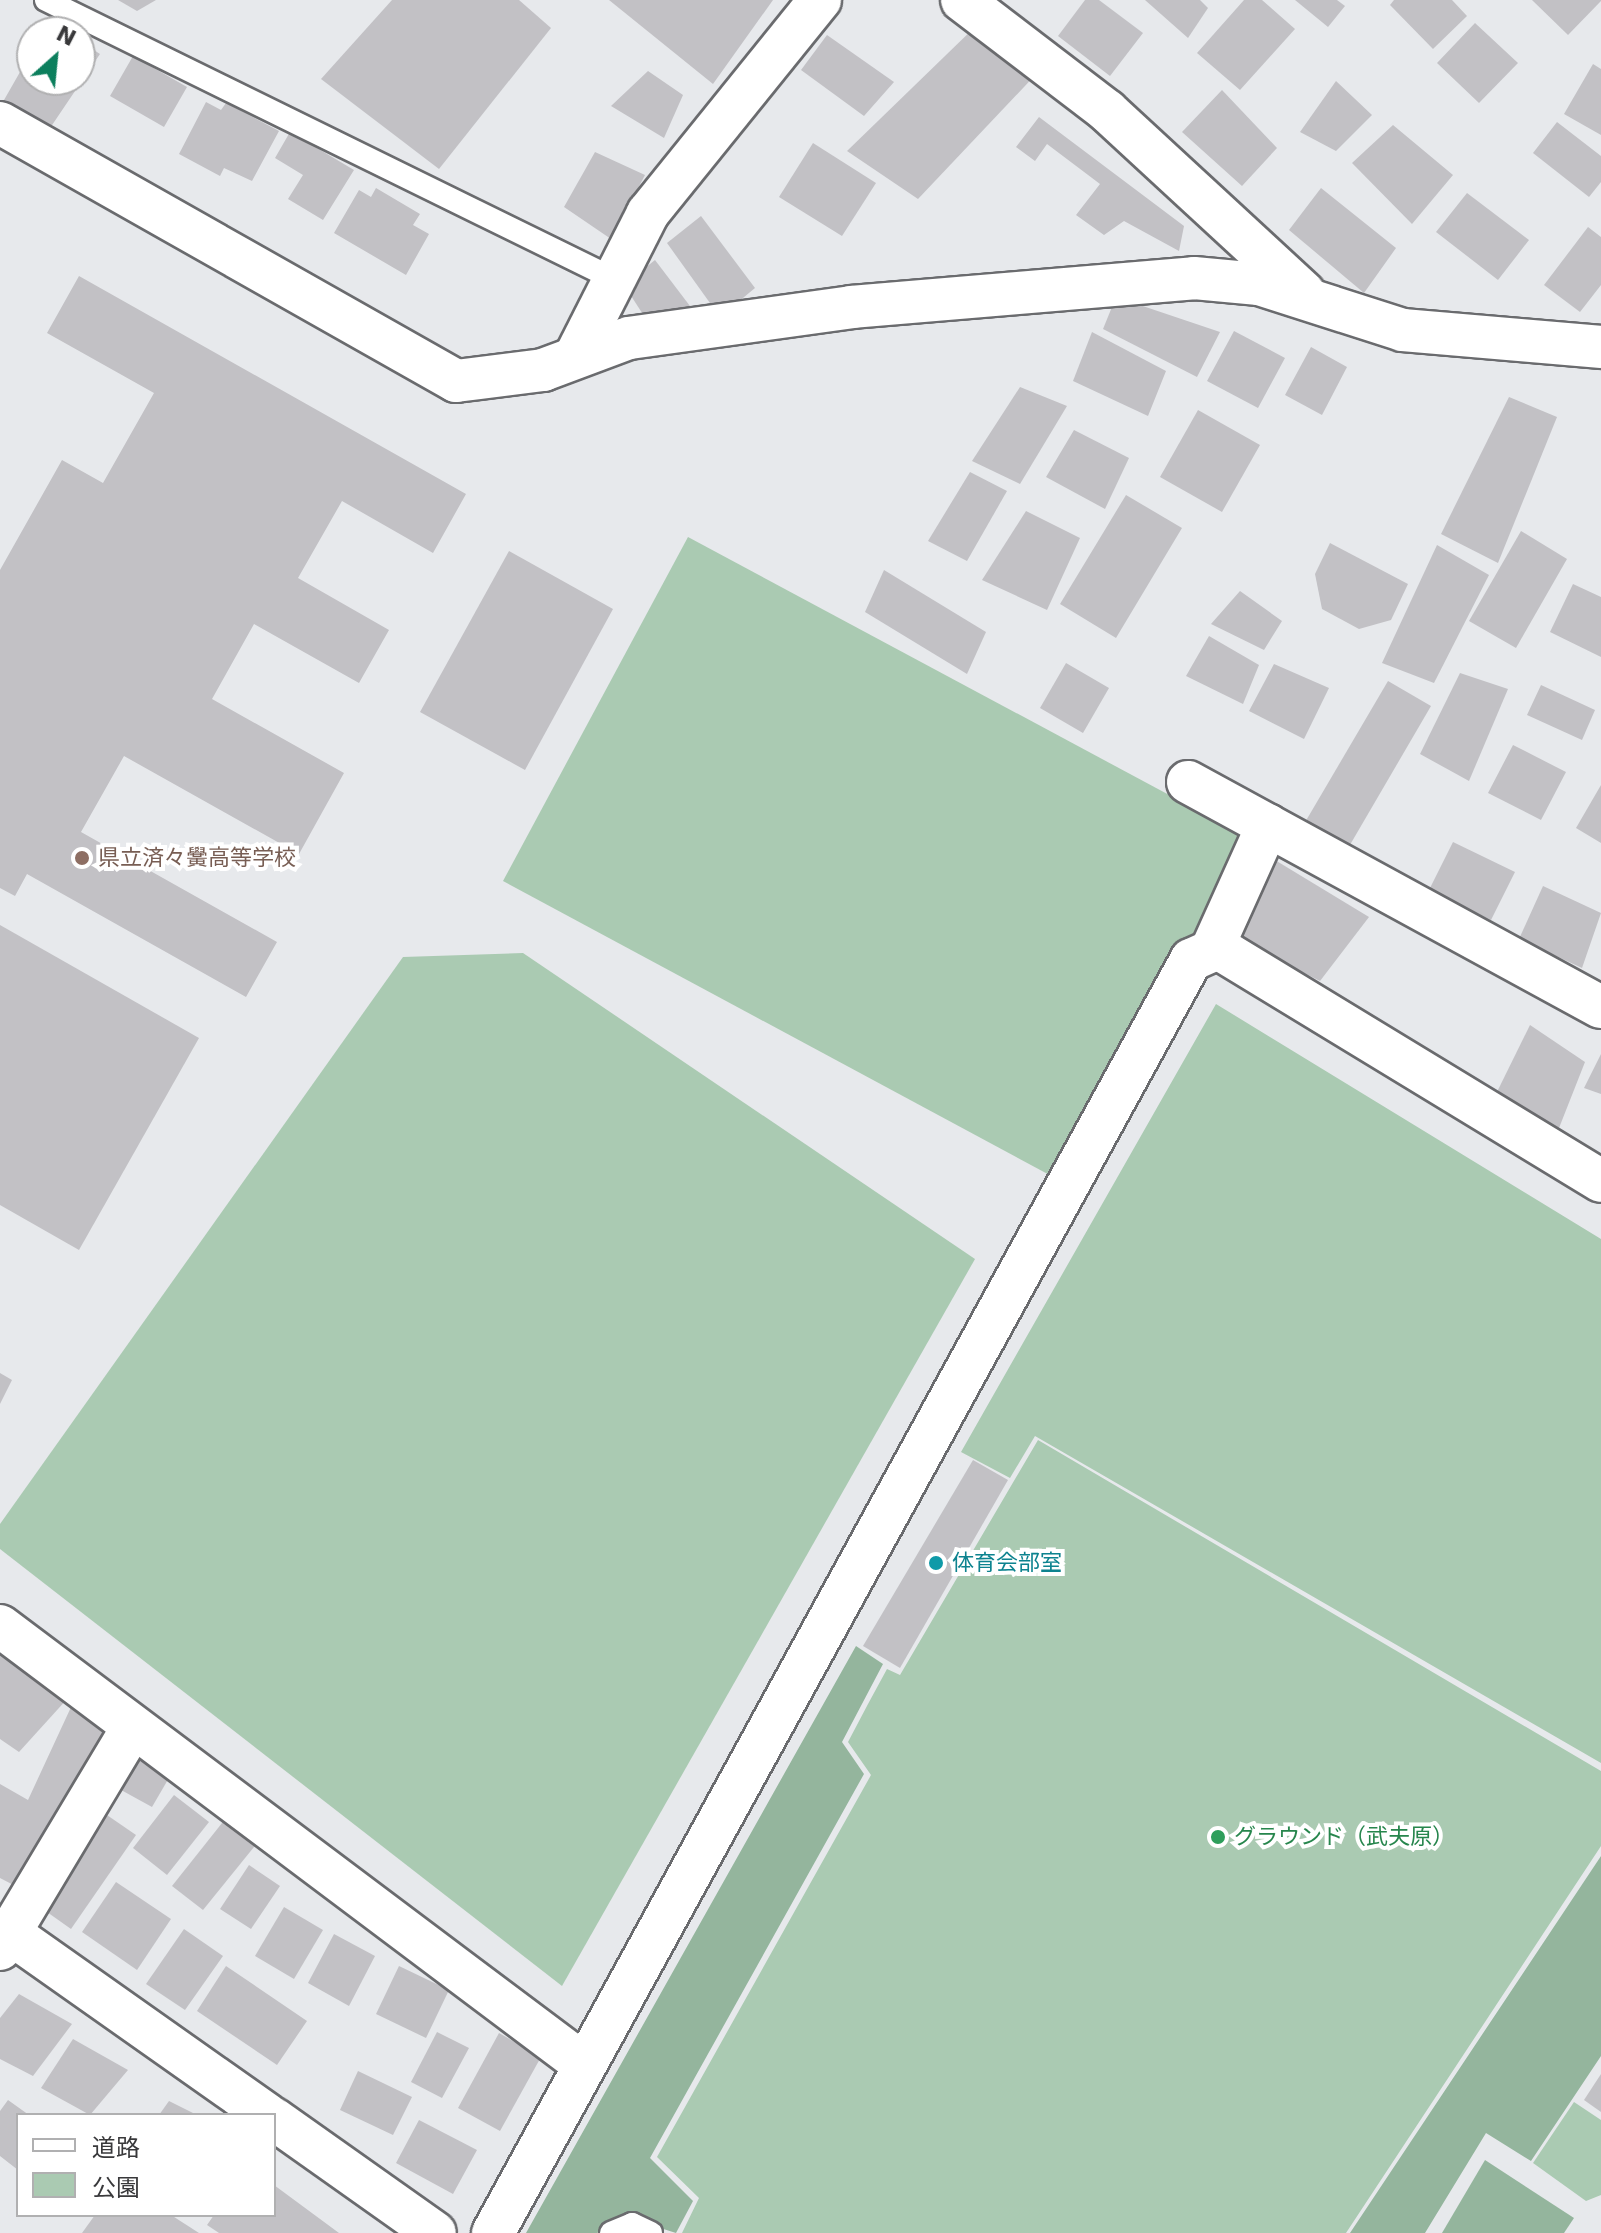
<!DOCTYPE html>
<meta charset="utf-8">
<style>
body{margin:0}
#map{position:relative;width:1601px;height:2233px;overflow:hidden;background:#e7e9ec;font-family:"DejaVu Sans","Noto Sans JP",sans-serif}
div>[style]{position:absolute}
.green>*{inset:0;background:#aacab2}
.forest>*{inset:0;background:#94b59d}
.building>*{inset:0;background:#c2c1c5}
.roads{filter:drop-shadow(2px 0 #6a6b6e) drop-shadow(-2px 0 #6a6b6e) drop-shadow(0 2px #6a6b6e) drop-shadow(0 -2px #6a6b6e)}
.lane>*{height:22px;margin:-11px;padding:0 11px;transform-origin:11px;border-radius:11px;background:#fff}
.street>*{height:42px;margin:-21px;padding:0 21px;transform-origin:21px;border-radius:21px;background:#fff}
.dots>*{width:22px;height:22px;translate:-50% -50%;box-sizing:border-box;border:4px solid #fff;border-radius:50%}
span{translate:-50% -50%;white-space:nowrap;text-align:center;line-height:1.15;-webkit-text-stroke:8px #fff;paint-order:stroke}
.education-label{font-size:22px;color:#785e54}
.left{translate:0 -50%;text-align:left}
.culture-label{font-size:22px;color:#0d838f}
.leisure-label{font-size:22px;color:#27864d}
.legend{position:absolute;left:16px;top:2113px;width:260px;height:104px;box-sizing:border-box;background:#fff;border:2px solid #b0b0b1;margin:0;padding:10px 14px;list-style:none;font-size:24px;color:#39393b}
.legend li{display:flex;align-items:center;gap:16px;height:40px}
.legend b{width:40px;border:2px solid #b0b0b1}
.north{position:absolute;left:16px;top:16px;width:80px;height:80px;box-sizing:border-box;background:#fff;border:2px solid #b0b0b1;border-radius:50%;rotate:27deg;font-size:22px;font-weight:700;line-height:32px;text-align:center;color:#39393b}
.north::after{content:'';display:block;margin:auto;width:28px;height:36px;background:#0c7f5d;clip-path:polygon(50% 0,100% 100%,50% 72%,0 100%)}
</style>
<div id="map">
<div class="green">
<div style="clip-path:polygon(688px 537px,1255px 841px,1070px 1186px,503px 881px)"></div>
<div style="clip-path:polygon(523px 953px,975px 1259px,562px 1986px,0 1549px,0 1524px,403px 957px)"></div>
<div style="clip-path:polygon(1216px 1004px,1601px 1239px,1601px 1763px,1035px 1436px,1010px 1478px,961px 1452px)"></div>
<div style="clip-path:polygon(1038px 1440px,1601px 1771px,1601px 1846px,1346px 2233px,682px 2233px,699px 2198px,657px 2157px,871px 1775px,848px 1742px,868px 1704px,887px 1669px,900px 1675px)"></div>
<div style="clip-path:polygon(1574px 2102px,1601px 2120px,1601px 2195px,1586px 2201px,1533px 2163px)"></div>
</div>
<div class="forest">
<div style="clip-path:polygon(856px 1646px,883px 1664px,842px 1742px,864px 1774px,650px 2158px,693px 2201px,676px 2233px,632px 2219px,597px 2233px,526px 2233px)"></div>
<div style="clip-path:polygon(1601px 1856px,1601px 2056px,1531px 2161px,1486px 2133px,1425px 2233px,1350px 2233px)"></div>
<div style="clip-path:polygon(1485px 2160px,1574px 2218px,1564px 2233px,1442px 2233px)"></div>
</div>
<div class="building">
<div style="clip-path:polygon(118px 0,156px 0,137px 11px)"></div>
<div style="clip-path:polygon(392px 0,519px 0,551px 28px,439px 169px,321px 79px)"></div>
<div style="clip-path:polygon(609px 0,773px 0,713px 84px)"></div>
<div style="clip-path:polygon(1085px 0,1099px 0,1143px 33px,1110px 76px,1058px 36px)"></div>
<div style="clip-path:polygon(1145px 0,1200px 0,1208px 8px,1188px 38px)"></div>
<div style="clip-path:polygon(1244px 0,1262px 0,1295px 29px,1240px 90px,1197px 53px)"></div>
<div style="clip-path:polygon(1295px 0,1337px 0,1345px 6px,1328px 27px)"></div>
<div style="clip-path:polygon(1394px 0,1452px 0,1467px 16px,1433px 49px,1390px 5px)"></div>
<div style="clip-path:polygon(1532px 0,1601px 0,1601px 1px,1568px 35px)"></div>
<div style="clip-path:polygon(52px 22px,67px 32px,45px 32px)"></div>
<div style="clip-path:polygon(979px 23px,1040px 70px,918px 199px,847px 151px)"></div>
<div style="clip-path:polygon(1475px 23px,1518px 63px,1479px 103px,1437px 63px)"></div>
<div style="clip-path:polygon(827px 35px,894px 82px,864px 116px,801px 70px)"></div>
<div style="clip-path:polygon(80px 41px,100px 54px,44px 137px,0 107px,32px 51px,32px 80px,80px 80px)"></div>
<div style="clip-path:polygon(133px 56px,187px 87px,164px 127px,110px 96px)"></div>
<div style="clip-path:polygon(1593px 64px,1601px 69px,1601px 135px,1564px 114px)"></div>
<div style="clip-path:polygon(648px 71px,683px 95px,664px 138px,611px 106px)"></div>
<div style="clip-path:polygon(1336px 81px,1372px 115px,1336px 151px,1300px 132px)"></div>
<div style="clip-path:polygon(1222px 90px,1277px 148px,1242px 186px,1182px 132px)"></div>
<div style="clip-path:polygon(206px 102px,221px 110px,226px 103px,279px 131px,252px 181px,224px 168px,220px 176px,179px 154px)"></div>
<div style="clip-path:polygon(1039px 117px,1184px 226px,1179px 251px,1124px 221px,1104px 235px,1076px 215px,1100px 184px,1047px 144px,1035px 161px,1016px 147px)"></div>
<div style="clip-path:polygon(1557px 122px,1601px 156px,1601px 182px,1589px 197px,1533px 153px)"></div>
<div style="clip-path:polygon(1393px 125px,1453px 175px,1412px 224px,1352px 163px)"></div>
<div style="clip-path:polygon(290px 132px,354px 170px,323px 220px,288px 199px,303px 175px,275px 158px)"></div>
<div style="clip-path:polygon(813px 143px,876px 183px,842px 236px,779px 197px)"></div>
<div style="clip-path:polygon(595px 152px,645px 175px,611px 239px,564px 207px)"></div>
<div style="clip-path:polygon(376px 188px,420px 214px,413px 225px,429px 234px,406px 275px,334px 233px,359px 190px,371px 197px)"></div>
<div style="clip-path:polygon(1321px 188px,1396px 248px,1364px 293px,1289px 230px)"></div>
<div style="clip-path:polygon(1467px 193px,1529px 240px,1498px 280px,1436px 232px)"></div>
<div style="clip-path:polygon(701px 216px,755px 288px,720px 317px,667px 243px)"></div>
<div style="clip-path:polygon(1588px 227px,1601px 237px,1601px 285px,1580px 312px,1544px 285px)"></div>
<div style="clip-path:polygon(655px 260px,693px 310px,646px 319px,624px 285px)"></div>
<div style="clip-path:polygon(79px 276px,466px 494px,433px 553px,342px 501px,298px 578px,389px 630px,359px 683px,254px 624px,212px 699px,344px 773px,299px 854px,124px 756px,81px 832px,277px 942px,246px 997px,27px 874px,15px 896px,0 888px,0 570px,62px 460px,103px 483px,154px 393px,47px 333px)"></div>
<div style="clip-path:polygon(1116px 297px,1220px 332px,1197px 377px,1103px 329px)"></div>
<div style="clip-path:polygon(1234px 331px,1285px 358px,1258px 408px,1207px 381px)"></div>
<div style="clip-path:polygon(1092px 332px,1166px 371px,1148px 416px,1073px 381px)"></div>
<div style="clip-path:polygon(1311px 347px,1347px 367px,1322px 415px,1285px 395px)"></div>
<div style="clip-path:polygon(1020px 387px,1067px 406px,1020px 484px,972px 461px)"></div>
<div style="clip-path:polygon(1509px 397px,1557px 417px,1498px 563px,1441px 534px)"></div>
<div style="clip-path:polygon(1198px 410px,1260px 445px,1222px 512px,1160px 477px)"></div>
<div style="clip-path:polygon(1074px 430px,1129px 458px,1105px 509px,1046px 477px)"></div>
<div style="clip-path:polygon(970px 472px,1007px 491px,967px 561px,928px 541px)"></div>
<div style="clip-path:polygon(1126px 495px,1182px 528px,1116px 638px,1060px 604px)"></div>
<div style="clip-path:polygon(1026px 511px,1080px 538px,1047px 610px,982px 580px)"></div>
<div style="clip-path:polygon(1521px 531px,1567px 559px,1516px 648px,1469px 621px)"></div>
<div style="clip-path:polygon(1330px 543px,1408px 584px,1391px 620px,1359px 629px,1322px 609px,1315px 574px)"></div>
<div style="clip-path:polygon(1437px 545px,1489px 575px,1434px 683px,1382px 663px)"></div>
<div style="clip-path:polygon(509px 551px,613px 609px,525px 770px,420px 712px)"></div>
<div style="clip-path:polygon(884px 570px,986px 632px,967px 674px,865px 612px)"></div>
<div style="clip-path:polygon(1573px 584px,1601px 597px,1601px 657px,1550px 632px)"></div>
<div style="clip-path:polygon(1240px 591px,1282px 621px,1264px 650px,1211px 624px)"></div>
<div style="clip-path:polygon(1209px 636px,1259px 665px,1243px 704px,1186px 676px)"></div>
<div style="clip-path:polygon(1066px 663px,1109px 688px,1083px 733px,1040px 708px)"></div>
<div style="clip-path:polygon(1274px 664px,1329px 688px,1304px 739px,1249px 711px)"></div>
<div style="clip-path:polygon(1460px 673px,1508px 689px,1469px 781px,1420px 754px)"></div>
<div style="clip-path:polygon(1388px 681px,1431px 706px,1347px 850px,1304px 824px)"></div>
<div style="clip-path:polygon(1541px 685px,1595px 710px,1582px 740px,1527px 715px)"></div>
<div style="clip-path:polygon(1513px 745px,1566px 772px,1541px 820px,1488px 793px)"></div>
<div style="clip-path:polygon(1601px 785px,1601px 843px,1576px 828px)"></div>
<div style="clip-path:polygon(1453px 842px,1515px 872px,1491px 920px,1429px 890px)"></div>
<div style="clip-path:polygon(1270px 857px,1369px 917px,1320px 981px,1231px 936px)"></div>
<div style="clip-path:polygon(1543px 886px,1601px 913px,1582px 968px,1519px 939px)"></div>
<div style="clip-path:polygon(0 925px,199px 1038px,79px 1250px,0 1205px)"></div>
<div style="clip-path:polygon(1530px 1025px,1585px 1062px,1559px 1128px,1495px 1096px)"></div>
<div style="clip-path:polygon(1601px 1054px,1601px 1094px,1584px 1088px)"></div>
<div style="clip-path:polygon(0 1373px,12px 1380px,0 1404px)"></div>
<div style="clip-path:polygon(973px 1460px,1008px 1480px,900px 1668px,863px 1646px)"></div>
<div style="clip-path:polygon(0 1650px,68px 1698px,19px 1752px,0 1739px)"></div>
<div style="clip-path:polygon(72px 1705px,117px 1731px,25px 1891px,0 1878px,0 1784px,28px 1800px)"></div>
<div style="clip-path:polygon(133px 1748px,173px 1771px,152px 1807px,112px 1785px)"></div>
<div style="clip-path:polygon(174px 1795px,209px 1822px,167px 1875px,133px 1848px)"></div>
<div style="clip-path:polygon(104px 1813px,136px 1835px,71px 1929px,40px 1907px)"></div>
<div style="clip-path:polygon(226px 1818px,258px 1842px,203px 1910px,172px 1886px)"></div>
<div style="clip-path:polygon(249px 1865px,280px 1886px,251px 1929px,220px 1909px)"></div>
<div style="clip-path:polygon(116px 1882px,171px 1919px,137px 1970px,82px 1932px)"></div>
<div style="clip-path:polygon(284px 1907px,323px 1930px,294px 1979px,255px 1956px)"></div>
<div style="clip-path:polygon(184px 1929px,223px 1956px,185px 2010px,146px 1984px)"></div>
<div style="clip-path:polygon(334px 1934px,375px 1956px,349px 2006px,308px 1983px)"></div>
<div style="clip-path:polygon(226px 1966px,307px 2021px,277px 2065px,197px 2011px)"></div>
<div style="clip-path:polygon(399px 1966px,449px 1990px,426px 2038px,376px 2014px)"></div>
<div style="clip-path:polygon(19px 1994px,72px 2024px,33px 2076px,0 2059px,0 2018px)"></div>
<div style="clip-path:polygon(437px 2032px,469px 2048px,442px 2098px,411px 2082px)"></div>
<div style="clip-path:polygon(499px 2033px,541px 2057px,500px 2131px,458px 2108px)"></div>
<div style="clip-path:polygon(73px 2039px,128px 2070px,90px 2115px,41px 2088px)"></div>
<div style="clip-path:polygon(358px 2071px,412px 2097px,393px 2135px,340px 2110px)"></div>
<div style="clip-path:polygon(1601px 2074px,1601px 2112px,1584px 2100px)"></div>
<div style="clip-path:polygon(8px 2100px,29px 2115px,18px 2115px,18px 2170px,0 2156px,0 2111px)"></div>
<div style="clip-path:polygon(169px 2101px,197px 2115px,159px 2115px)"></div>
<div style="clip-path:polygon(419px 2120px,477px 2150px,453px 2194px,396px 2163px)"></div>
<div style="clip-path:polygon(274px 2185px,339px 2233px,219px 2233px,207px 2225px,214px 2215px,274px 2215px)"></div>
<div style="clip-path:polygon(95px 2215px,171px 2215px,199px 2233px,82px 2233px)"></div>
</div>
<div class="roads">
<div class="lane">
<div style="left:46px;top:0;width:628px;rotate:26.16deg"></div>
<div style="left:611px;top:2233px;width:23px;rotate:-23deg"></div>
<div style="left:632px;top:2224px;width:21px;rotate:25deg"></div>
</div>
<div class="street">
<div style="left:962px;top:0;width:183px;rotate:37.4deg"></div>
<div style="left:1107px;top:111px;width:268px;rotate:42.7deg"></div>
<div style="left:0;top:123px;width:524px;rotate:29.5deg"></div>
<div style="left:456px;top:381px;width:88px;rotate:-7.2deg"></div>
<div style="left:543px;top:370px;width:92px;rotate:-20.4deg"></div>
<div style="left:629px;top:338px;width:224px;rotate:-7.9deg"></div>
<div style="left:851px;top:307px;width:344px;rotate:-4.8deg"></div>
<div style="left:1194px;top:278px;width:65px;rotate:5.3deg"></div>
<div style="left:1259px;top:284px;width:151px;rotate:17.7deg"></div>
<div style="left:1403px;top:330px;width:199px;rotate:4.9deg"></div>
<div style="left:577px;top:353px;width:157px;rotate:-63.1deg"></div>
<div style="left:648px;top:213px;width:274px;rotate:-51.1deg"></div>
<div style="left:1188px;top:782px;width:470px;rotate:28.6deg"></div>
<div style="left:1211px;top:951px;width:138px;rotate:-65.7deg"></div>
<div style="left:0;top:1626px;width:728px;rotate:36.9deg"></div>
<div style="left:11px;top:1934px;width:314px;rotate:35.2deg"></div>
<div style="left:0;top:1949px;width:255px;rotate:-59.1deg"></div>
<div style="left:274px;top:2119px;width:197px;rotate:35.3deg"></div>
<div style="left:493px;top:2233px;width:1452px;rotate:-61.26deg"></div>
<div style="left:1191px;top:960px;width:30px;rotate:-24deg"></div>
<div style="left:1218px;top:948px;width:448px;rotate:31.3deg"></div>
</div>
</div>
<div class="dots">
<div style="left:82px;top:858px;background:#8d6e63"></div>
<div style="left:936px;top:1563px;background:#0f9aa8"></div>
<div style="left:1218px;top:1837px;background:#2e9e5b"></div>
</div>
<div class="education-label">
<span class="left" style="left:98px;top:858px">県立済々黌高等学校</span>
</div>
<div class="culture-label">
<span class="left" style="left:952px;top:1563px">体育会部室</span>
</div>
<div class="leisure-label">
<span class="left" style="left:1234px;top:1837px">グラウンド（武夫原）</span>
</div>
<ul class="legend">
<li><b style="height:10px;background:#fff"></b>道路</li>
<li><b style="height:22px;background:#aacab2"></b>公園</li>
</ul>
<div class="north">N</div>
</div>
